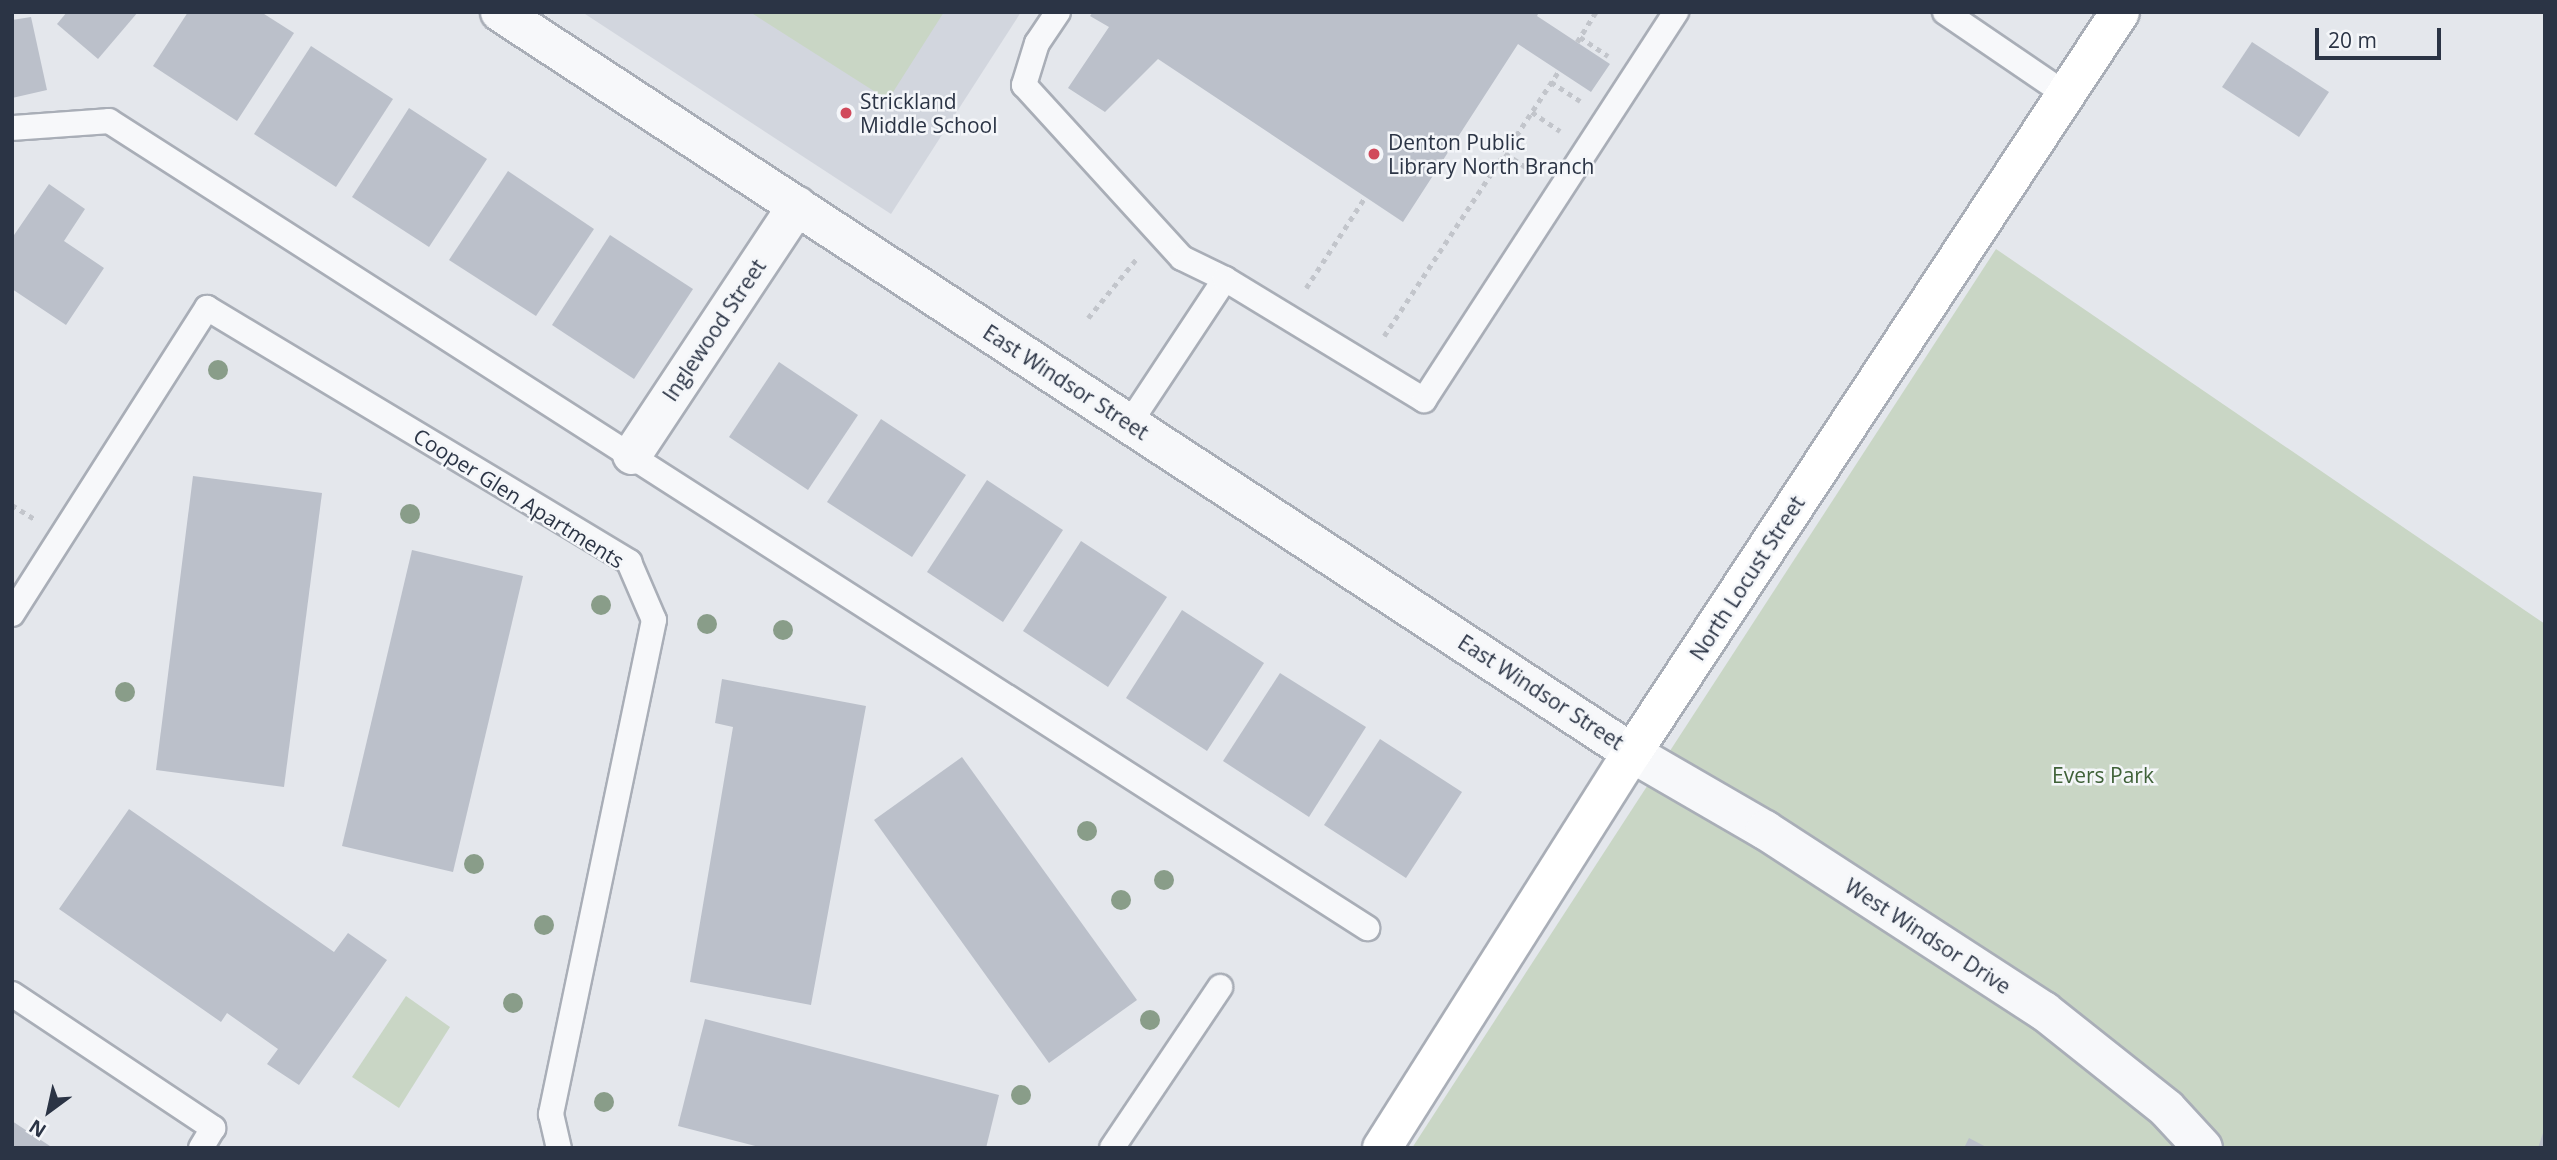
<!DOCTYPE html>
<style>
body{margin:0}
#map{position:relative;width:2557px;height:1160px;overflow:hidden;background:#e4e7ec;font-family:"Open Sans",sans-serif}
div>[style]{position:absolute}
.built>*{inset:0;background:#d2d6de}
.green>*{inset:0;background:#c9d6c5}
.building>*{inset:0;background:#bbc0ca}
.path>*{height:4.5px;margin-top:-2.25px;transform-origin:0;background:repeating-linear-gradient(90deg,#c2c5cb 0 5px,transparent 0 10px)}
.roads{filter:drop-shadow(2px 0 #a9aeb7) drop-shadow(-2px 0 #a9aeb7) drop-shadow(0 2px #a9aeb7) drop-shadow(0 -2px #a9aeb7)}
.service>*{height:24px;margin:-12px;padding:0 12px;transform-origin:12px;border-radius:12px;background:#f7f8fa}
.minor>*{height:38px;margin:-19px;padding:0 19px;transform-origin:19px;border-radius:19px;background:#f7f8fa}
.tertiary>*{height:38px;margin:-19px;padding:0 19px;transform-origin:19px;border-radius:19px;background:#f7f8fa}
.secondary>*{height:38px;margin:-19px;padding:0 19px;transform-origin:19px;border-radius:19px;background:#fff}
.trees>*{width:20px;height:20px;margin:-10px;border-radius:50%;background:#899d89}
.dots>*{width:19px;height:19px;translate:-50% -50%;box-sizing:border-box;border:4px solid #f4f6f9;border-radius:50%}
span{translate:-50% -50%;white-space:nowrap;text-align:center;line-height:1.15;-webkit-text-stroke:5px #f4f6f9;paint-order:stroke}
.poi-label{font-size:21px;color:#2b3445}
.left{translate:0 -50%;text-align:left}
.street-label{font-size:21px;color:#2b3445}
.park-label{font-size:21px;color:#3f6138}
.frame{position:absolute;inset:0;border:14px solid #2b3445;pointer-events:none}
.north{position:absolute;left:14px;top:1076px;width:70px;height:70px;-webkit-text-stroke:5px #f4f6f9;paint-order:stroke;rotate:213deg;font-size:19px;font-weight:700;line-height:28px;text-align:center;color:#2b3445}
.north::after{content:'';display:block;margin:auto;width:24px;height:32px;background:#2b3445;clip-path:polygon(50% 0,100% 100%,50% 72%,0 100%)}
.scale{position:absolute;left:2315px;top:28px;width:126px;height:32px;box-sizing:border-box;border:4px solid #2b3445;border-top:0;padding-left:9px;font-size:21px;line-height:24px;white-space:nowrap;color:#2b3445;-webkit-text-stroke:5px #f4f6f9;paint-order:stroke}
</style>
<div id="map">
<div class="built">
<div style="clip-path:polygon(582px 12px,1021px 12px,891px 214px)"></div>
</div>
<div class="green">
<div style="clip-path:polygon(750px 12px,944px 12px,888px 100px)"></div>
<div style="clip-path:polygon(1996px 249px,2545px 624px,2545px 1148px,1412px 1148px)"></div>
<div style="clip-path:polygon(406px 996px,450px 1027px,399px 1108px,352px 1077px)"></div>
</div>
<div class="building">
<div style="clip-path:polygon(67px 12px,138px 12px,98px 59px,57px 24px)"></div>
<div style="clip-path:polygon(188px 12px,261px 12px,294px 33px,237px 121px,153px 66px)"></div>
<div style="clip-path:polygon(1093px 12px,1539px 12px,1537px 16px,1610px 64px,1591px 92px,1518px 44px,1403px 222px,1158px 59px,1105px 112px,1068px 88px,1109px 27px,1090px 16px)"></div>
<div style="clip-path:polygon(31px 17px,47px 90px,12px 98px,12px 20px)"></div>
<div style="clip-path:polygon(2252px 42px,2329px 92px,2299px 137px,2222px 87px)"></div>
<div style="clip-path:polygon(311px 46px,393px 99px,336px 187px,254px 134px)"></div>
<div style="clip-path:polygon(409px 108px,487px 159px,429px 247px,352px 197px)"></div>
<div style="clip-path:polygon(508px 171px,594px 229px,536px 316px,449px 260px)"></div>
<div style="clip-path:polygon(49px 184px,85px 209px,64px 241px,104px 268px,66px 325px,12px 289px,12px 238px)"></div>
<div style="clip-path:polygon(610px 235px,693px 289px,634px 379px,552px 325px)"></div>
<div style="clip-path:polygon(779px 362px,858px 415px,808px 490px,729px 437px)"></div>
<div style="clip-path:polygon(881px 419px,966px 475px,912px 557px,827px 502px)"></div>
<div style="clip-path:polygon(193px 476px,322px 493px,284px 787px,156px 770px)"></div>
<div style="clip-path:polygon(987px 480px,1063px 530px,1003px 622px,927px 572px)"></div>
<div style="clip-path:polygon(1081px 541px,1167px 597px,1108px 687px,1023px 631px)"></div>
<div style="clip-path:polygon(412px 550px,523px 576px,453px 872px,342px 846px)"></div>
<div style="clip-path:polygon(1182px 610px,1264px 663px,1207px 751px,1126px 698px)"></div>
<div style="clip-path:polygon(1280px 673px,1366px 727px,1309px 817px,1223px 761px)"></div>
<div style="clip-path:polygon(722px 679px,866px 706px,811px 1005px,690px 982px,733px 727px,715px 723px)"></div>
<div style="clip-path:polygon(1380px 739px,1462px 792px,1406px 878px,1324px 825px)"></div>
<div style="clip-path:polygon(962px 757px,1137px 1000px,1049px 1063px,874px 820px)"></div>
<div style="clip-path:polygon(129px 809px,334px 952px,348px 933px,387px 960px,299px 1085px,267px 1064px,278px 1049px,227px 1013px,221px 1022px,59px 909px)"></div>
<div style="clip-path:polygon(705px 1019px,999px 1095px,986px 1148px,763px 1148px,678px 1126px)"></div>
<div style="clip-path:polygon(12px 1121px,53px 1148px,12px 1148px)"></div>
<div style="clip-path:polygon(2544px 1130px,2545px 1148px,2538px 1148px)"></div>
<div style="clip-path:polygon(1969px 1138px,1988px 1148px,1964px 1148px)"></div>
</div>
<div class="path">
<div style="left:1580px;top:37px;width:34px;rotate:34deg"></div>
<div style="left:1577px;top:42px;width:36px;rotate:-58deg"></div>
<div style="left:1551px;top:82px;width:35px;rotate:33deg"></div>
<div style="left:1532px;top:112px;width:34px;rotate:34deg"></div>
<div style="left:1505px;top:153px;width:34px;rotate:34deg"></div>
<div style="left:1306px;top:288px;width:108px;rotate:-57deg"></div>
<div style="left:1088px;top:318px;width:79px;rotate:-50.7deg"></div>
<div style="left:1384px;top:336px;width:318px;rotate:-56.6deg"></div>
<div style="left:12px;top:505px;width:26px;rotate:32deg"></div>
</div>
<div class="roads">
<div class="service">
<div style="left:1058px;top:12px;width:37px;rotate:124deg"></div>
<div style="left:1037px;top:43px;width:44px;rotate:107.2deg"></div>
<div style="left:1024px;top:85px;width:234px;rotate:47.6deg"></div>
<div style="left:1182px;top:258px;width:48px;rotate:26deg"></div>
<div style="left:1945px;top:12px;width:145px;rotate:34.3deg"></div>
<div style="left:12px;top:128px;width:97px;rotate:-4.1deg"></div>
<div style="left:109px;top:121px;width:1495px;rotate:32.68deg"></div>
<div style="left:1129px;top:424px;width:174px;rotate:-56.5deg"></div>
<div style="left:1225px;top:279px;width:233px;rotate:31.3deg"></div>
<div style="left:1424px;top:400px;width:463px;rotate:-57deg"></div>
<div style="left:12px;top:614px;width:363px;rotate:-57.5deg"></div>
<div style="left:207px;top:308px;width:493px;rotate:31deg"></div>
<div style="left:629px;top:562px;width:63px;rotate:66.7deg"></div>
<div style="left:654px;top:620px;width:505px;rotate:101.78deg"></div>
<div style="left:551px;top:1114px;width:35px;rotate:77deg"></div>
<div style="left:12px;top:994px;width:242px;rotate:33.7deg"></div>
<div style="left:213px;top:1128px;width:23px;rotate:121deg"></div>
<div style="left:1112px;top:1148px;width:194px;rotate:-56.1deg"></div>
</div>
<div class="minor">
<div style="left:632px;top:455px;width:299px;rotate:-56.5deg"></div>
</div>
<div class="tertiary">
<div style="left:500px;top:12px;width:1353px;rotate:33.21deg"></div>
<div style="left:1632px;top:753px;width:154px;rotate:30.1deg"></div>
<div style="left:1765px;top:830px;width:333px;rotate:33deg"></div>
<div style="left:2044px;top:1011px;width:157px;rotate:38.5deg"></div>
<div style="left:2167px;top:1109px;width:53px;rotate:47.3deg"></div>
</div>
<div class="secondary">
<div style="left:1382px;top:1148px;width:467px;rotate:-57.7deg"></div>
<div style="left:1632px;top:753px;width:887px;rotate:-56.63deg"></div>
</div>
</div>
<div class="trees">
<div style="left:218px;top:370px"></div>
<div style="left:410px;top:514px"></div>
<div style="left:601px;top:605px"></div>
<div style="left:707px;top:624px"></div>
<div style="left:783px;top:630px"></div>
<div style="left:125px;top:692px"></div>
<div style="left:1087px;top:831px"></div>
<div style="left:474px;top:864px"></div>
<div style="left:1164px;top:880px"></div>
<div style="left:1121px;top:900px"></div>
<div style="left:544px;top:925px"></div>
<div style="left:513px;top:1003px"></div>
<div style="left:1150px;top:1020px"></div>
<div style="left:1021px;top:1095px"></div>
<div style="left:604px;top:1102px"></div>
</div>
<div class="dots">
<div style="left:846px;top:113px;background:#d1495b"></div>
<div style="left:1374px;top:154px;background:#d1495b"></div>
</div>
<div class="poi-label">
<span class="left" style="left:860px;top:113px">Strickland<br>Middle School</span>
<span class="left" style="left:1388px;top:154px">Denton Public<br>Library North Branch</span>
</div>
<div class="street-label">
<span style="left:714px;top:330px;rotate:-56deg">Inglewood Street</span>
<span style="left:1066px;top:382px;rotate:33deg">East Windsor Street</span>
<span style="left:519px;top:498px;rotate:32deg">Cooper Glen Apartments</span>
<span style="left:1747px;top:578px;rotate:-57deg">North Locust Street</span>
<span style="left:1541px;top:692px;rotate:33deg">East Windsor Street</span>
<span style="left:1928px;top:936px;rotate:33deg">West Windsor Drive</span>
</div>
<div class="park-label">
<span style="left:2103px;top:775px">Evers Park</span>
</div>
<div class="frame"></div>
<div class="north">N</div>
<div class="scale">20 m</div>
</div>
